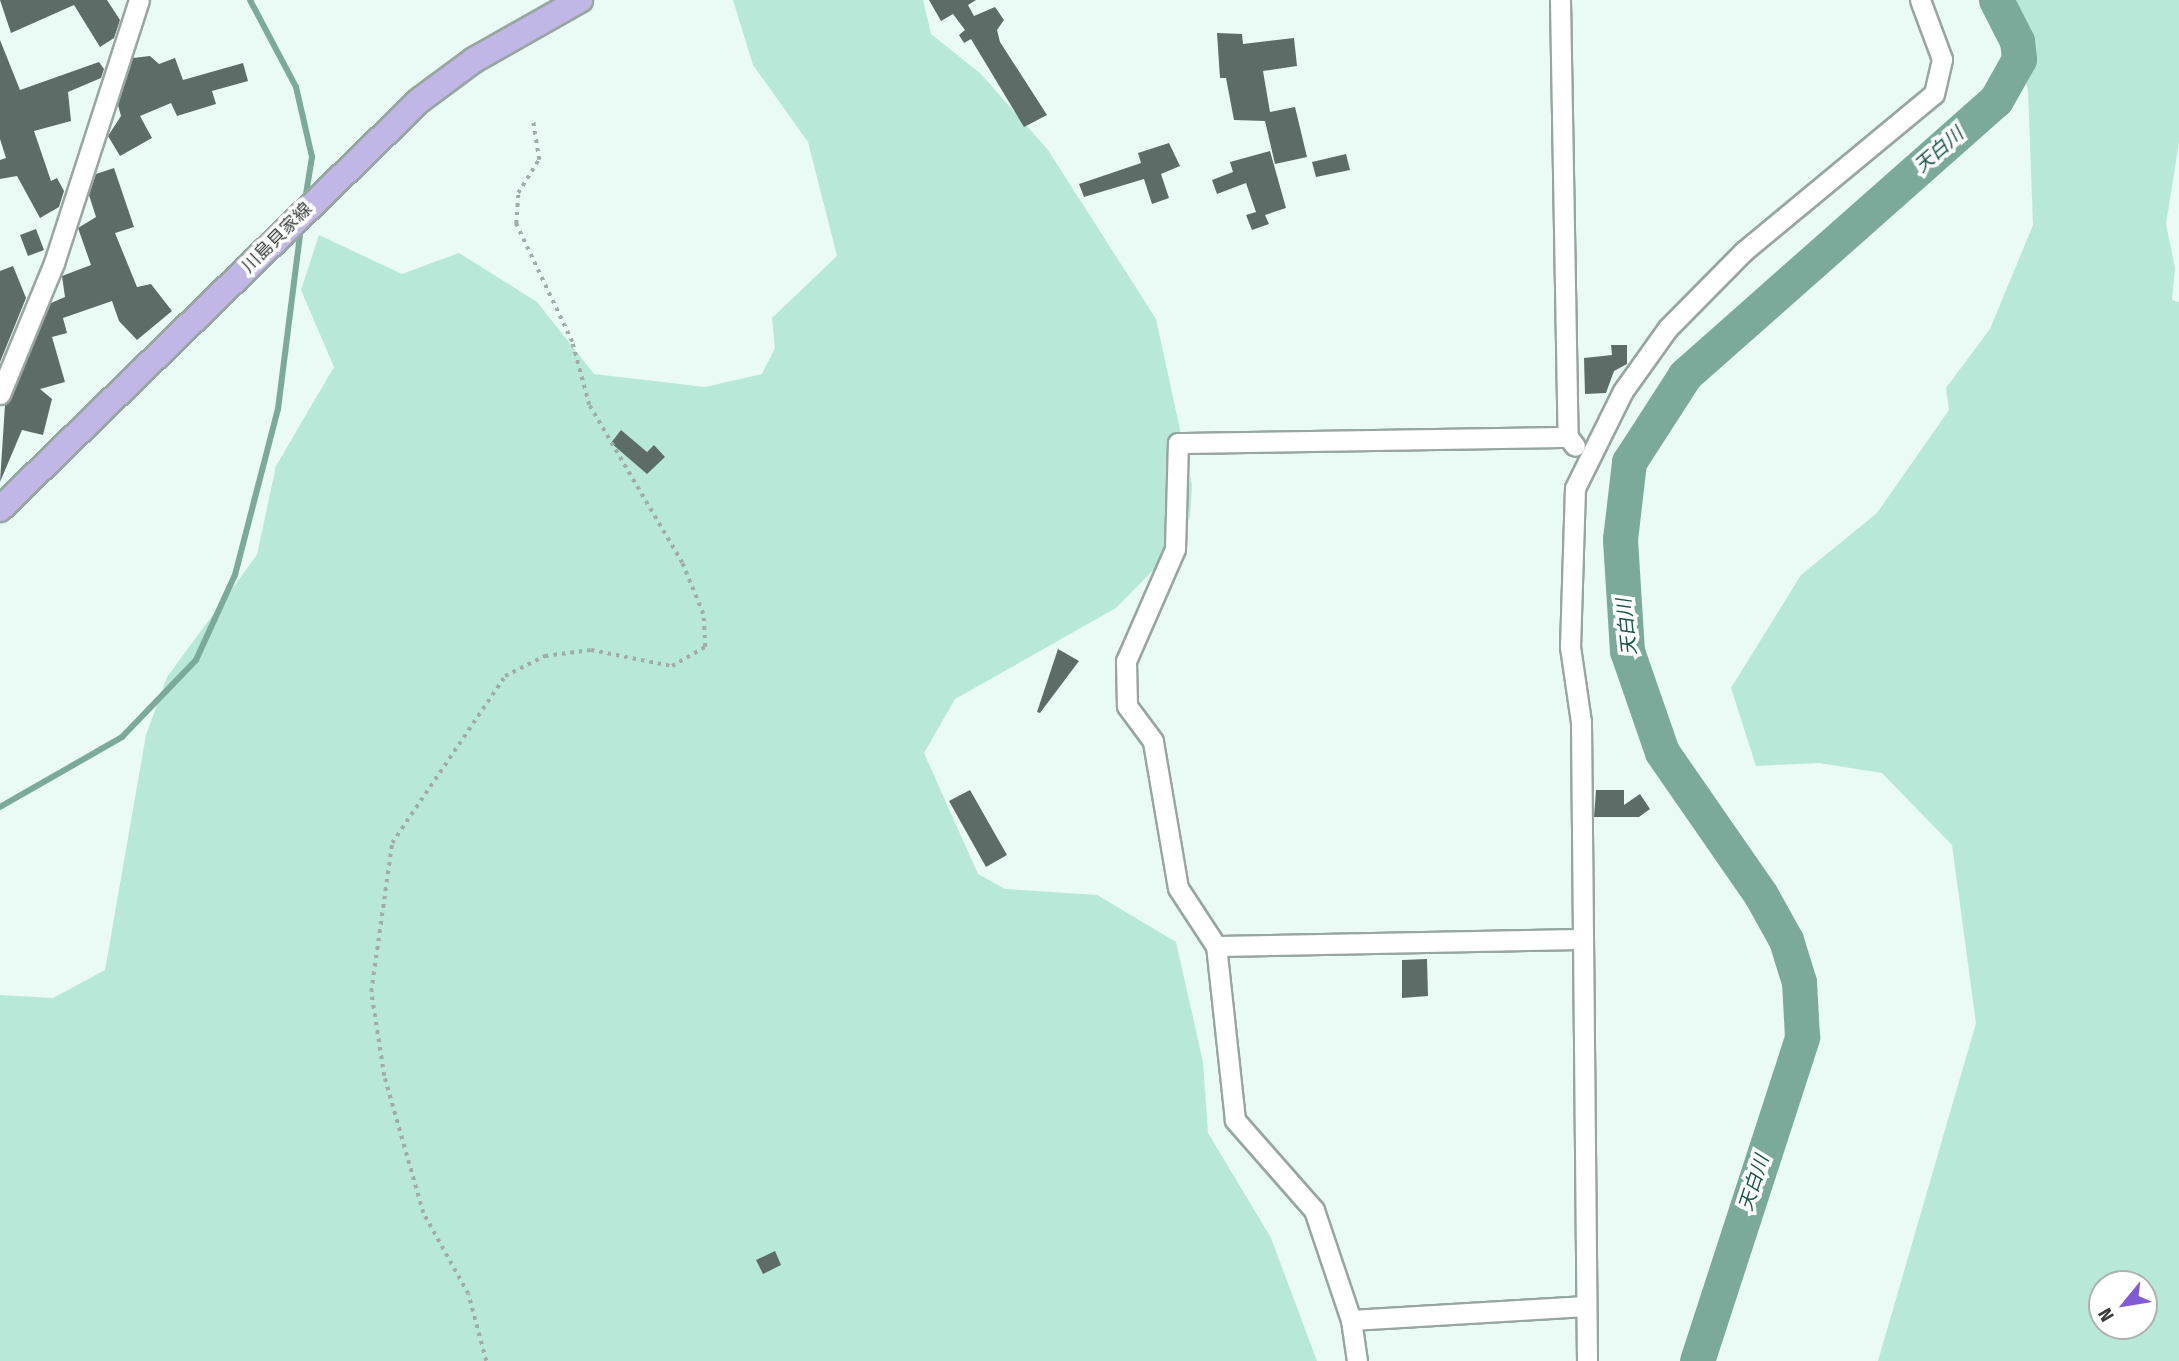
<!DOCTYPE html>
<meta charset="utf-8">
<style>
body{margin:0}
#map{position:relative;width:2179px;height:1361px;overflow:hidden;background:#eafaf4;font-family:"Fira Sans Condensed","Noto Sans JP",sans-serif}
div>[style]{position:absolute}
.green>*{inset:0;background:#b8e8d8}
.stream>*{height:6px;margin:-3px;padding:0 3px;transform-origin:3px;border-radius:3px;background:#7baa9b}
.river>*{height:35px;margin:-17.5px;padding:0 17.5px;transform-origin:17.5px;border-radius:17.5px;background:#7baa9b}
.building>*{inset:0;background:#5e6c67}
.path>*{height:3.5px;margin-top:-1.75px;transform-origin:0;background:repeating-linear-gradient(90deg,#a0aca8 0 3.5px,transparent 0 8.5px)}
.roads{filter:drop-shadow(2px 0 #97a6a1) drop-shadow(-2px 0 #97a6a1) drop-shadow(0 2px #97a6a1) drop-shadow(0 -2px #97a6a1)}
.minor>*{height:19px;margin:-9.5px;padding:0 9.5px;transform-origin:9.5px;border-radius:9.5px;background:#fff}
.major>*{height:24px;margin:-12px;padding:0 12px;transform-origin:12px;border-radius:12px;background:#c1b7e6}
span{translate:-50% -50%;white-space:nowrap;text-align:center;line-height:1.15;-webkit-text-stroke:7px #fff;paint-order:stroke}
.street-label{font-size:18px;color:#363c3a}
.water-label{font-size:19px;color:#185646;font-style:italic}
.north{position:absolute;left:2088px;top:1270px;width:70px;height:70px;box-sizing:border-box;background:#fff;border:2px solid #afb1b0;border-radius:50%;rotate:240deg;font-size:19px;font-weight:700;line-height:28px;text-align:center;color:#363c3a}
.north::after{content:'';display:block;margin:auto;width:24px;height:32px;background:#7f5bd5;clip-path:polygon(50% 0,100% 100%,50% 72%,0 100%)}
</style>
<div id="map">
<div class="green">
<div style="clip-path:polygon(733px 0,923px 0,931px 34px,981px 74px,1048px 150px,1156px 319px,1192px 485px,1190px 517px,1178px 545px,1116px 608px,955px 699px,924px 753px,978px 874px,1005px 889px,1097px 895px,1176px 942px,1203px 1062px,1208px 1133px,1271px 1238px,1317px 1361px,0 1361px,0 995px,53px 998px,105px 970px,146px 735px,167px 677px,257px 555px,276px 466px,334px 367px,301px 290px,319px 235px,402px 274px,459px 253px,537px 302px,594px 374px,705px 387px,762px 374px,775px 348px,772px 318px,837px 256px,808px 142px,753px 65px)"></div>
<div style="clip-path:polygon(evenodd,2008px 0,2179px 0,2179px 142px,2166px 224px,2175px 268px,2172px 300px,2179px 302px,2179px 1361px,1878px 1361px,1976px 1023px,1952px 845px,1882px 773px,1819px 763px,1756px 766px,1731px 688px,1801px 575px,1877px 513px,1949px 410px,1946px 388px,1990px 329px,2033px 225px,2028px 91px,2008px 0,2144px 1284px,2144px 1326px,2102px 1326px,2102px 1284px,2144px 1284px)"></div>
</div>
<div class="stream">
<div style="left:250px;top:0;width:98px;rotate:62.1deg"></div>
<div style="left:296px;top:87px;width:72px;rotate:77.1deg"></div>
<div style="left:312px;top:157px;width:44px;rotate:99.2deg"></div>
<div style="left:0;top:807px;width:141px;rotate:-29.8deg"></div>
<div style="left:122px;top:737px;width:107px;rotate:-46.1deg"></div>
<div style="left:196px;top:660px;width:94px;rotate:-65.4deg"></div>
<div style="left:235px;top:575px;width:171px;rotate:-75.5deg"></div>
<div style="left:278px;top:409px;width:182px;rotate:-82.8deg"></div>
</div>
<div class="river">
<div style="left:1697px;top:1361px;width:341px;rotate:-72deg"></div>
<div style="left:1802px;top:1037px;width:55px;rotate:-93.1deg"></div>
<div style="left:1799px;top:982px;width:44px;rotate:-107.2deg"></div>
<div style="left:1786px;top:940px;width:51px;rotate:-119.1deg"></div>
<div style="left:1761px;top:895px;width:174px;rotate:-124.7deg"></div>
<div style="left:1662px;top:752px;width:107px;rotate:-109.1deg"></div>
<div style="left:1627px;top:651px;width:112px;rotate:-93.6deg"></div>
<div style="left:1620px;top:539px;width:78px;rotate:-83.3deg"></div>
<div style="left:1629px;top:462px;width:103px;rotate:-57.2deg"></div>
<div style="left:1685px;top:375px;width:415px;rotate:-41.5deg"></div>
<div style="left:1996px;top:100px;width:47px;rotate:-60.7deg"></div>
<div style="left:2019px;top:59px;width:18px;rotate:-96deg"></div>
<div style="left:2017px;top:41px;width:46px;rotate:-117.1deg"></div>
</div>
<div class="building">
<div style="clip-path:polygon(0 0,107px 0,120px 20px,114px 38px,100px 47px,74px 5px,11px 33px)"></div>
<div style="clip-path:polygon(929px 0,976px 0,968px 5px,974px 16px,995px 7px,1004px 20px,997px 30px,1000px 42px,1047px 115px,1024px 127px,971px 39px,964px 43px,959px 35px,965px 30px,953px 14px,941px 21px)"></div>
<div style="clip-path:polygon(1217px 33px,1242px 34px,1243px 44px,1294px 38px,1297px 66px,1263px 71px,1270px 112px,1295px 107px,1307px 157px,1275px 164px,1265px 121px,1234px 120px,1226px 78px,1220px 78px)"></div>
<div style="clip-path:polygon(0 40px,20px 90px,99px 62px,104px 69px,101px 78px,68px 92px,71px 121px,34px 131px,51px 181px,57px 178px,64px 191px,59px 207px,40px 218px,17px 176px,0 179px,0 160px,6px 158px,0 139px)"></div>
<div style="clip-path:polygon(150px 56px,159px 64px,175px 58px,183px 80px,243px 63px,248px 81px,212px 91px,216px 104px,177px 116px,171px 103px,140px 116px,152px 138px,120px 156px,108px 136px,121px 116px,118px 105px,133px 58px)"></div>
<div style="clip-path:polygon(1169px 143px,1180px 166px,1161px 174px,1169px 198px,1152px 204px,1144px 179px,1084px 197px,1079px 184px,1141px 163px,1138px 153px)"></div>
<div style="clip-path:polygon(1270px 151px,1286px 208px,1265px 215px,1269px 224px,1252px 230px,1246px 215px,1256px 212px,1246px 183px,1217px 194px,1212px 180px,1233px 172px,1230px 162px)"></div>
<div style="clip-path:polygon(1346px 154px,1350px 170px,1316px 177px,1312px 162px)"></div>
<div style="clip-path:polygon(114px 168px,134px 227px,115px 233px,137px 287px,151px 284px,172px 311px,137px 340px,119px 321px,112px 301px,63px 318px,67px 333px,52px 337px,65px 382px,40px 389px,52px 399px,43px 435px,22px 430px,0 482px,5px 405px,51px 303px,65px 297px,62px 276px,91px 265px,78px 228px,96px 217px,89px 195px,96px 174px)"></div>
<div style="clip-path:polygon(36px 229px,44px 250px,28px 256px,20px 235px)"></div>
<div style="clip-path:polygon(13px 266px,26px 298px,0 362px,0 271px)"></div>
<div style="clip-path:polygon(1611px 345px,1627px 345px,1627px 364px,1614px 371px,1606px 393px,1585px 394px,1584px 358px,1612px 355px)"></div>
<div style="clip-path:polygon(621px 430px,647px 452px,654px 445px,665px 457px,647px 474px,611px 443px)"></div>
<div style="clip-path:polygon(1058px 649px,1079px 661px,1040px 713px,1037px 712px)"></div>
<div style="clip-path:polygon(970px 790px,1007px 855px,986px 867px,949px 801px)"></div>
<div style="clip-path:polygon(1596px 790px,1624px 790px,1624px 805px,1640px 794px,1650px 809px,1639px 817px,1594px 817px)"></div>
<div style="clip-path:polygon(1427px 959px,1428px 996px,1402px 998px,1402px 960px)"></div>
<div style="clip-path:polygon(775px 1251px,781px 1265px,763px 1274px,756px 1260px)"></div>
</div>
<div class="path">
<div style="left:486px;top:1361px;width:69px;rotate:-105deg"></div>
<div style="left:468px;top:1294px;width:93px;rotate:-119.1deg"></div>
<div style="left:423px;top:1213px;width:142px;rotate:-105.9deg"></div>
<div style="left:384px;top:1076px;width:85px;rotate:-98.8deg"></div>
<div style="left:371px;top:992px;width:150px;rotate:-82deg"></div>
<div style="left:392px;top:843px;width:202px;rotate:-55.9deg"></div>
<div style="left:505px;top:676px;width:45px;rotate:-26.6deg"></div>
<div style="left:545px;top:656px;width:46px;rotate:-7.4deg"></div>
<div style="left:591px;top:650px;width:83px;rotate:11.2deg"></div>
<div style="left:672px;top:666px;width:38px;rotate:-30deg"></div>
<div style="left:705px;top:647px;width:33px;rotate:-93deg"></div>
<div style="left:703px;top:614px;width:55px;rotate:-112.4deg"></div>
<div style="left:682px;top:563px;width:183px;rotate:-120.5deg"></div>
<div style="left:589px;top:405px;width:65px;rotate:-105.1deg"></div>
<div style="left:572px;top:342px;width:131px;rotate:-115.4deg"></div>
<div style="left:516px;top:224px;width:31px;rotate:-86deg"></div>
<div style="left:518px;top:193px;width:39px;rotate:-58deg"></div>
<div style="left:539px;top:160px;width:38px;rotate:-99deg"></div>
</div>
<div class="roads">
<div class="minor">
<div style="left:1560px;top:0;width:437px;rotate:89deg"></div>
<div style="left:1568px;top:437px;width:11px;rotate:52deg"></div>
<div style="left:0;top:394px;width:142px;rotate:-67.6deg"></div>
<div style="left:54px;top:263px;width:276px;rotate:-72.1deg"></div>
<div style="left:1216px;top:946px;width:366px;rotate:-1.1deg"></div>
<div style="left:1351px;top:1320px;width:235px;rotate:-3.4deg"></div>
<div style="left:1357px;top:1361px;width:41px;rotate:-98.3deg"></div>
<div style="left:1351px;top:1320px;width:116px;rotate:-108.6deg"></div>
<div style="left:1314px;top:1210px;width:120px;rotate:-131.3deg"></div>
<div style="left:1235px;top:1120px;width:175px;rotate:-96.2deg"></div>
<div style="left:1216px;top:946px;width:69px;rotate:-123.2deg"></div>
<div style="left:1178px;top:888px;width:149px;rotate:-99.7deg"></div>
<div style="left:1153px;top:741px;width:44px;rotate:-126.6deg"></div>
<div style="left:1127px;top:706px;width:45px;rotate:-91.3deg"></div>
<div style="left:1126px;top:661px;width:122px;rotate:-66.4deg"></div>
<div style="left:1175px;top:549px;width:106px;rotate:-88.4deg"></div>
<div style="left:1178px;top:443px;width:390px;rotate:-0.9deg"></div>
<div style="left:1587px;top:1361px;width:639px;rotate:-90.54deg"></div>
<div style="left:1581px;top:722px;width:76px;rotate:-98.3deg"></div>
<div style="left:1570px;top:647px;width:159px;rotate:-88.2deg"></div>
<div style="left:1575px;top:488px;width:108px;rotate:-63.7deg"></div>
<div style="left:1623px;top:391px;width:77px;rotate:-54.5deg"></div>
<div style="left:1668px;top:328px;width:108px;rotate:-45.4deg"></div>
<div style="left:1744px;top:251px;width:246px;rotate:-39.6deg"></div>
<div style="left:1934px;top:94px;width:36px;rotate:-77deg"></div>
<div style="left:1942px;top:59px;width:63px;rotate:-110.4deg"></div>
</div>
<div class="major">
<div style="left:0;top:509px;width:586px;rotate:-44.24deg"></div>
<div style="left:420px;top:100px;width:67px;rotate:-36.5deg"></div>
<div style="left:474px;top:60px;width:122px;rotate:-29.5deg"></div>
</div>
</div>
<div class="street-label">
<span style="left:277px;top:238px;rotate:-45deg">川島貝家線</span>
</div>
<div class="water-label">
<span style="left:1939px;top:150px;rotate:-41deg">天白川</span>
<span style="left:1627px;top:627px;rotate:-96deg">天白川</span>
<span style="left:1754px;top:1183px;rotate:-72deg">天白川</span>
</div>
<div class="north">N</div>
</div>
